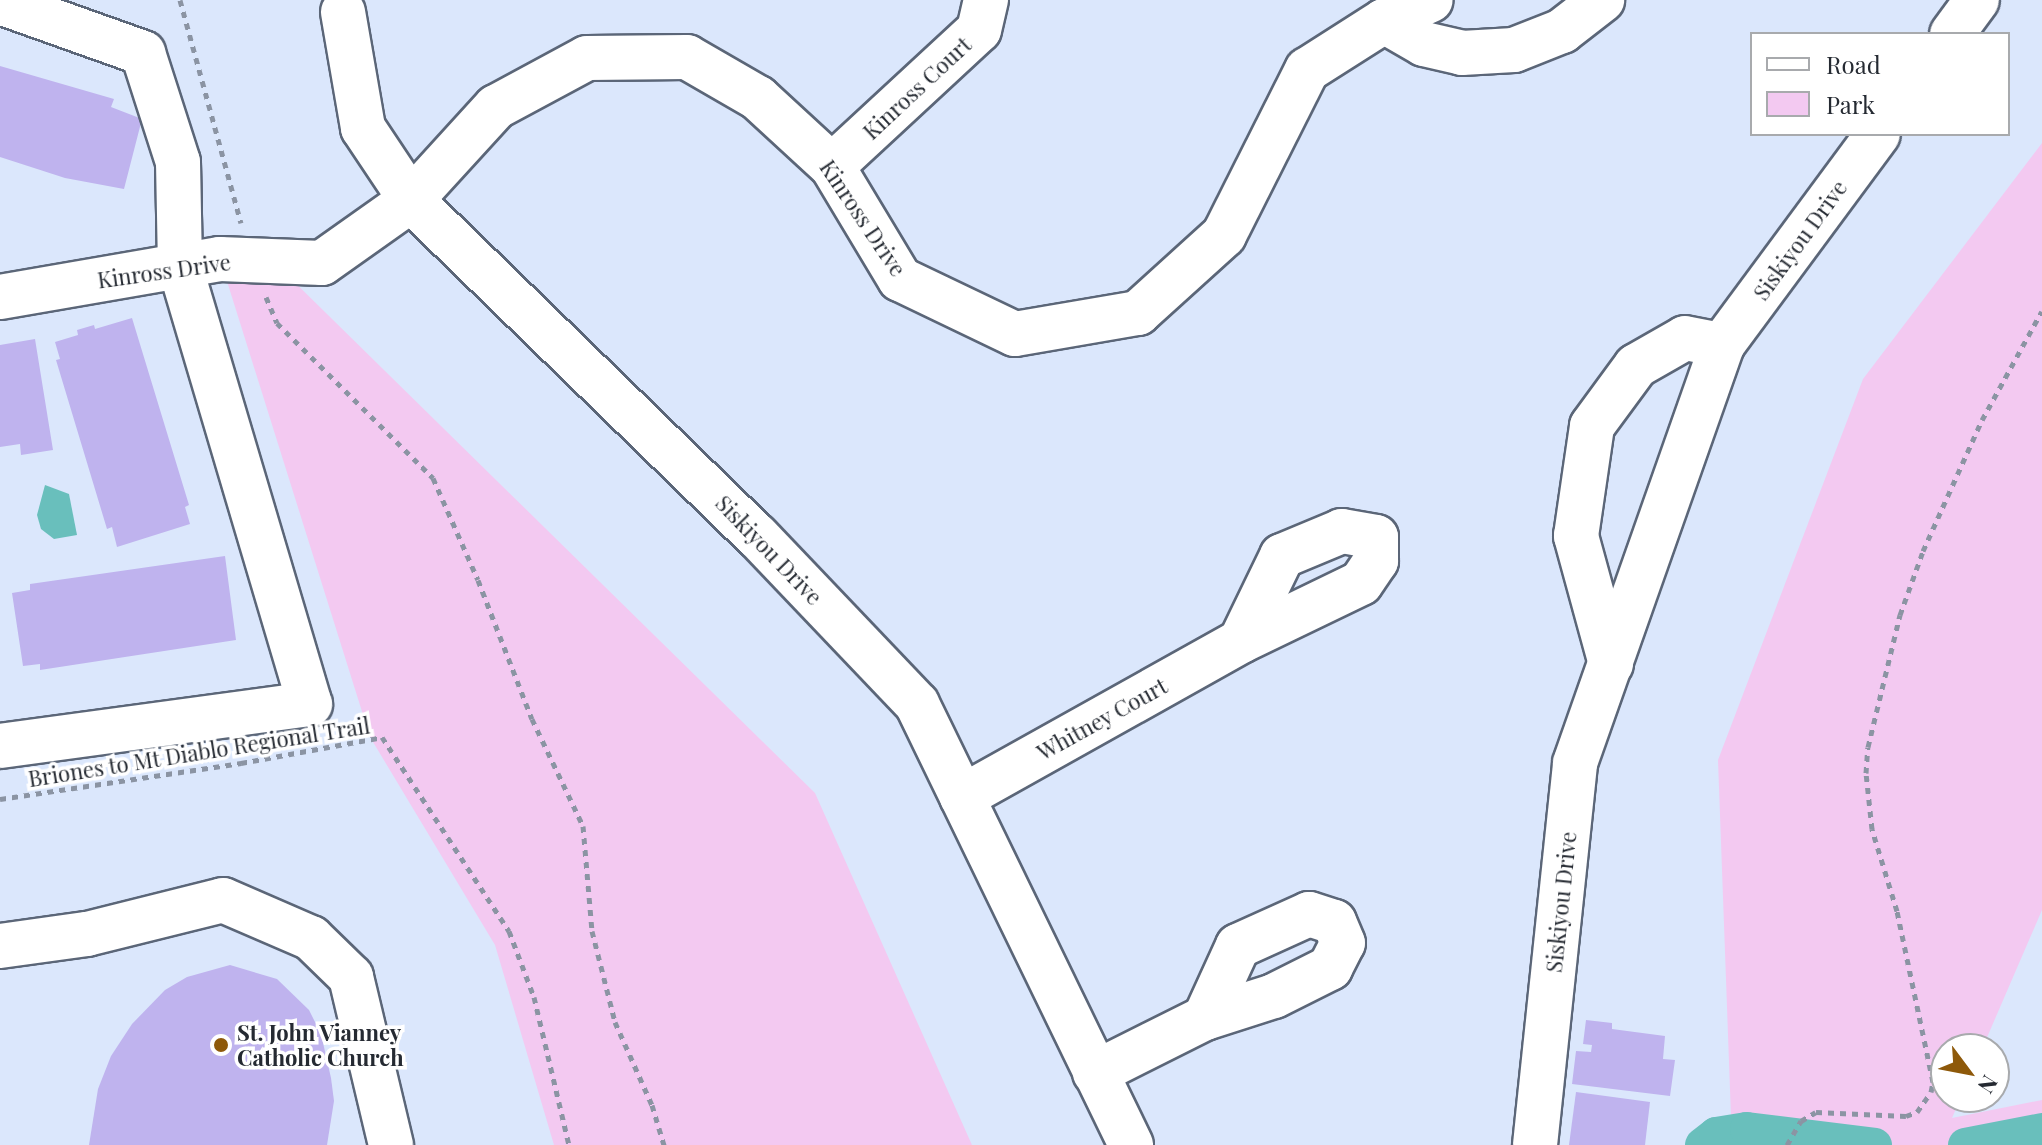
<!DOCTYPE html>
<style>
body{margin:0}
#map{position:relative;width:2042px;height:1145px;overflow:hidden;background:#dbe7fc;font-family:"Playfair Display",serif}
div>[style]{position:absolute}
.green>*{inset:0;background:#f3c9f1}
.water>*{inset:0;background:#69bfbc}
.canal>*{height:34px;margin:-17px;padding:0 17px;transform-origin:17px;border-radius:17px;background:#69bfbc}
.building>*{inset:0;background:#bfb3ee}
.path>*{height:5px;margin-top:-2.5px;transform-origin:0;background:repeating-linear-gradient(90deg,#8b94a3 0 6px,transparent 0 12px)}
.roads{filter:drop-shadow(2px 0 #5b6678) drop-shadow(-2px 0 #5b6678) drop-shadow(0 2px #5b6678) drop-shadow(0 -2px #5b6678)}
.minor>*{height:44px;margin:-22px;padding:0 22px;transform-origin:22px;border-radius:22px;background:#fff}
.dots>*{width:22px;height:22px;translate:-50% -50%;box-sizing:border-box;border:4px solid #fff;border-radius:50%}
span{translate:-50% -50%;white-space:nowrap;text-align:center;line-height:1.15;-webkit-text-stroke:7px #fff;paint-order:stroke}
.street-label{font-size:22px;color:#252a32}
.poi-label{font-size:22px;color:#252a32;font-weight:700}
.left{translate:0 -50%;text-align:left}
.legend{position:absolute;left:1750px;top:32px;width:260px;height:104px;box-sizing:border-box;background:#fff;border:2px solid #a8aaad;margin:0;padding:10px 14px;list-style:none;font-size:24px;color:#252a32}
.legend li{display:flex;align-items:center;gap:16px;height:40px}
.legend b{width:40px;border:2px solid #a8aaad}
.north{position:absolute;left:1930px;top:1033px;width:80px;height:80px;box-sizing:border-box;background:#fff;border:2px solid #a8aaad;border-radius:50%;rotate:122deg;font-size:22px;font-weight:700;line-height:32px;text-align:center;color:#252a32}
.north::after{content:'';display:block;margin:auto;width:28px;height:36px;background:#8e590a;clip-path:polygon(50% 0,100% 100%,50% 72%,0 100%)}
</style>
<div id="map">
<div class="green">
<div style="clip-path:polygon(2042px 143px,2042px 910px,1982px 1049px,1946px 1049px,1946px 1097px,1961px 1097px,1952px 1118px,2042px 1100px,2042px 1145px,1698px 1145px,1711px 1118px,1731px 1117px,1718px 760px,1863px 379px)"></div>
<div style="clip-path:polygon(220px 259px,273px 261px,815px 793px,972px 1145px,554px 1145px,495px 945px,370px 737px)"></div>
</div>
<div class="water">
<div style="clip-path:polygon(45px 485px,69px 494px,77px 535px,54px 539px,41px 529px,37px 515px)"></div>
</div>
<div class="canal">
<div style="left:1702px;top:1145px;width:18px;rotate:-38deg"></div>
<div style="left:1716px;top:1134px;width:31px;rotate:-9deg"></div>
<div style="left:1747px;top:1129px;width:129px;rotate:7.1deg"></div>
<div style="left:1965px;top:1145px;width:78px;rotate:-11deg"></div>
</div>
<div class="building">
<div style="clip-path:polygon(0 66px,114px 99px,111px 107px,142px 119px,124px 189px,65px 178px,0 157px)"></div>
<div style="clip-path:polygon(132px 318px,189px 505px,185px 507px,190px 524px,117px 547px,112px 527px,107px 529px,56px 360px,60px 359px,55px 342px,78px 335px,77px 330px,94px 325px,95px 329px)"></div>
<div style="clip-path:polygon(35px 339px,53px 450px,21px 455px,20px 444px,0 447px,0 345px)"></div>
<div style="clip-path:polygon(225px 556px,236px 640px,40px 670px,40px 664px,23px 666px,12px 593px,30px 590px,30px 584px)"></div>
<div style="clip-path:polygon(230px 965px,277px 979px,309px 1010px,321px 1034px,331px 1078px,334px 1101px,327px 1145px,89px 1145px,98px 1089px,111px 1056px,132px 1024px,165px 990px,187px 977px)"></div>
<div style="clip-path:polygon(1586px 1020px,1612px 1023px,1612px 1029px,1665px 1036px,1663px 1059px,1675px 1060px,1670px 1096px,1572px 1084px,1576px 1051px,1591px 1052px,1592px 1045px,1583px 1044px)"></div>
<div style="clip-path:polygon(1576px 1092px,1650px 1102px,1645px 1145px,1569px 1145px)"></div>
</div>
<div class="path">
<div style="left:180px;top:0;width:231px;rotate:74.7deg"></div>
<div style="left:266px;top:297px;width:28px;rotate:67deg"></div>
<div style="left:277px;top:323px;width:220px;rotate:44.8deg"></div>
<div style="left:433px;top:478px;width:111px;rotate:66.2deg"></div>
<div style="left:478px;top:580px;width:149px;rotate:68.8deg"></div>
<div style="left:532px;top:719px;width:119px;rotate:64.5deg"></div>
<div style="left:583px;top:826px;width:105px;rotate:85.1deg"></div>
<div style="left:592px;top:931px;width:94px;rotate:75.8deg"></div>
<div style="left:615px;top:1022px;width:91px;rotate:66deg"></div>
<div style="left:652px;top:1105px;width:42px;rotate:73.3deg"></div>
<div style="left:0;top:799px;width:244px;rotate:-8.5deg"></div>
<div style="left:241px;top:763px;width:143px;rotate:-10.4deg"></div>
<div style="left:382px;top:737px;width:232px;rotate:56.8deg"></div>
<div style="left:509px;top:931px;width:71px;rotate:69.3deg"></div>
<div style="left:534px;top:997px;width:152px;rotate:76.7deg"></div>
<div style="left:1787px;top:1145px;width:28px;rotate:-60deg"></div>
<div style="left:1801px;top:1121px;width:17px;rotate:-31deg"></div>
<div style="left:1816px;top:1112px;width:90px;rotate:2.5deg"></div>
<div style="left:1906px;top:1116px;width:12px;rotate:-20deg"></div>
<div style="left:1917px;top:1112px;width:24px;rotate:-55deg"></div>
<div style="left:1931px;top:1092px;width:10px;rotate:-79deg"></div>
<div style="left:1933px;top:1082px;width:175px;rotate:-101.9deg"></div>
<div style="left:1897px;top:911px;width:86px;rotate:-107deg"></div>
<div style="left:1872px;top:829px;width:56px;rotate:-96.1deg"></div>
<div style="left:1866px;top:773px;width:26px;rotate:-86deg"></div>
<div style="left:1868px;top:747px;width:136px;rotate:-76.4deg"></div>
<div style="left:1900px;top:615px;width:68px;rotate:-70.2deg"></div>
<div style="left:1923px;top:551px;width:144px;rotate:-65.8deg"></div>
<div style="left:1982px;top:420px;width:124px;rotate:-61.2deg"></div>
</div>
<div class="roads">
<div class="minor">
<div style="left:0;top:2px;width:152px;rotate:19.6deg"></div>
<div style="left:143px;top:53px;width:114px;rotate:72.2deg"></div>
<div style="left:178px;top:162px;width:104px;rotate:88.9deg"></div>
<div style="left:180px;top:266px;width:457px;rotate:73.5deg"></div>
<div style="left:310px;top:704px;width:313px;rotate:172.3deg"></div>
<div style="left:343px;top:12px;width:118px;rotate:80.2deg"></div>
<div style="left:363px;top:128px;width:87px;rotate:56.3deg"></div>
<div style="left:411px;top:200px;width:482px;rotate:44.2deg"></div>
<div style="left:757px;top:536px;width:232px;rotate:46.4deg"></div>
<div style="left:917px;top:704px;width:490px;rotate:64.1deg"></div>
<div style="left:1384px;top:21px;width:46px;rotate:29.9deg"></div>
<div style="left:1424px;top:44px;width:39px;rotate:13deg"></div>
<div style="left:1462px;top:53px;width:52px;rotate:-3.3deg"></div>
<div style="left:1514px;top:50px;width:52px;rotate:-21.6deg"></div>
<div style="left:1562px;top:31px;width:51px;rotate:-37.8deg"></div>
<div style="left:1952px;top:34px;width:42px;rotate:-53.7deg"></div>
<div style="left:832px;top:166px;width:200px;rotate:-42.8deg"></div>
<div style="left:979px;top:30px;width:31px;rotate:-77deg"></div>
<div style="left:0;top:297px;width:223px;rotate:-9.8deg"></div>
<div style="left:220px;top:259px;width:102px;rotate:2.2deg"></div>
<div style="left:322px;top:263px;width:109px;rotate:-35.3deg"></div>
<div style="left:411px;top:200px;width:126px;rotate:-47.6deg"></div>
<div style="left:496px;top:107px;width:103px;rotate:-28.3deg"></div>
<div style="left:587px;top:58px;width:100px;rotate:-0.6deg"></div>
<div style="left:687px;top:57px;width:82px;rotate:30deg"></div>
<div style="left:758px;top:98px;width:100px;rotate:42.6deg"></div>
<div style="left:832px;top:166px;width:132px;rotate:59deg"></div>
<div style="left:900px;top:279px;width:127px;rotate:25.6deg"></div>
<div style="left:1015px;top:334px;width:125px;rotate:-9.7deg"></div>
<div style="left:1138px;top:313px;width:116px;rotate:-42.2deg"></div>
<div style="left:1224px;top:235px;width:185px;rotate:-63.3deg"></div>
<div style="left:1307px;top:70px;width:91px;rotate:-32.5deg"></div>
<div style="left:1384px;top:21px;width:51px;rotate:-24.1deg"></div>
<div style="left:1611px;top:664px;width:133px;rotate:-105.3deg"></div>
<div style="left:1576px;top:536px;width:111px;rotate:-81.7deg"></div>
<div style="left:1592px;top:426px;width:74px;rotate:-53.7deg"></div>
<div style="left:1636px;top:366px;width:56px;rotate:-29.7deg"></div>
<div style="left:1685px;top:338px;width:38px;rotate:11deg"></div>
<div style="left:962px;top:797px;width:320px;rotate:-29.2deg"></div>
<div style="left:1241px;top:641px;width:133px;rotate:-25.8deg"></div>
<div style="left:1361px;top:583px;width:27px;rotate:-56deg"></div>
<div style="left:1376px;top:561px;width:24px;rotate:-90deg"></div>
<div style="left:1376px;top:537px;width:35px;rotate:-170deg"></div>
<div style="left:1342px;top:531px;width:65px;rotate:157.4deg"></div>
<div style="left:1282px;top:556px;width:94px;rotate:115.8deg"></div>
<div style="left:0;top:946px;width:88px;rotate:-7.9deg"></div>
<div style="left:87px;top:934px;width:140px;rotate:-14deg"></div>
<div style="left:223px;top:900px;width:96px;rotate:23.4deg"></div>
<div style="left:311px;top:938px;width:56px;rotate:44.3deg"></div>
<div style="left:351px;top:977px;width:173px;rotate:76.6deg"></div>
<div style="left:1095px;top:1073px;width:123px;rotate:-26.6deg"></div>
<div style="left:1205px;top:1018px;width:72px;rotate:-17.7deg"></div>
<div style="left:1274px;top:996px;width:63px;rotate:-26.6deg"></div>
<div style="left:1330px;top:968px;width:28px;rotate:-63deg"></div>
<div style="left:1343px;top:943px;width:23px;rotate:-113deg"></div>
<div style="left:1334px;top:922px;width:26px;rotate:-162deg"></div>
<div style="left:1309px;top:914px;width:78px;rotate:155.7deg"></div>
<div style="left:1238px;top:946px;width:79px;rotate:114.6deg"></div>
<div style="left:1535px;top:1145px;width:384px;rotate:-84deg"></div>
<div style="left:1575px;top:763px;width:443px;rotate:-70.6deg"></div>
<div style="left:1722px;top:345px;width:262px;rotate:-53.5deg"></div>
</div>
</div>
<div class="dots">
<div style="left:221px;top:1045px;background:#8e590a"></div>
</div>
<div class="street-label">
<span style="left:917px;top:88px;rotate:-43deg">Kinross Court</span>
<span style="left:863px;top:218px;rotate:56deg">Kinross Drive</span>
<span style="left:1800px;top:240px;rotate:-54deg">Siskiyou Drive</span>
<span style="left:164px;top:271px;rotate:-8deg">Kinross Drive</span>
<span style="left:769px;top:550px;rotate:46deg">Siskiyou Drive</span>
<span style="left:1102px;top:719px;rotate:-29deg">Whitney Court</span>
<span style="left:199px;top:752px;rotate:-9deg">Briones to Mt Diablo Regional Trail</span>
<span style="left:1561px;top:902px;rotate:-84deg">Siskiyou Drive</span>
</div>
<div class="poi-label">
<span class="left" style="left:237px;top:1045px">St. John Vianney<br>Catholic Church</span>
</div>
<ul class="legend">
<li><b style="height:10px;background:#fff"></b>Road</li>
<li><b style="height:22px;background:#f3c9f1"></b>Park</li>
</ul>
<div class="north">N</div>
</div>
